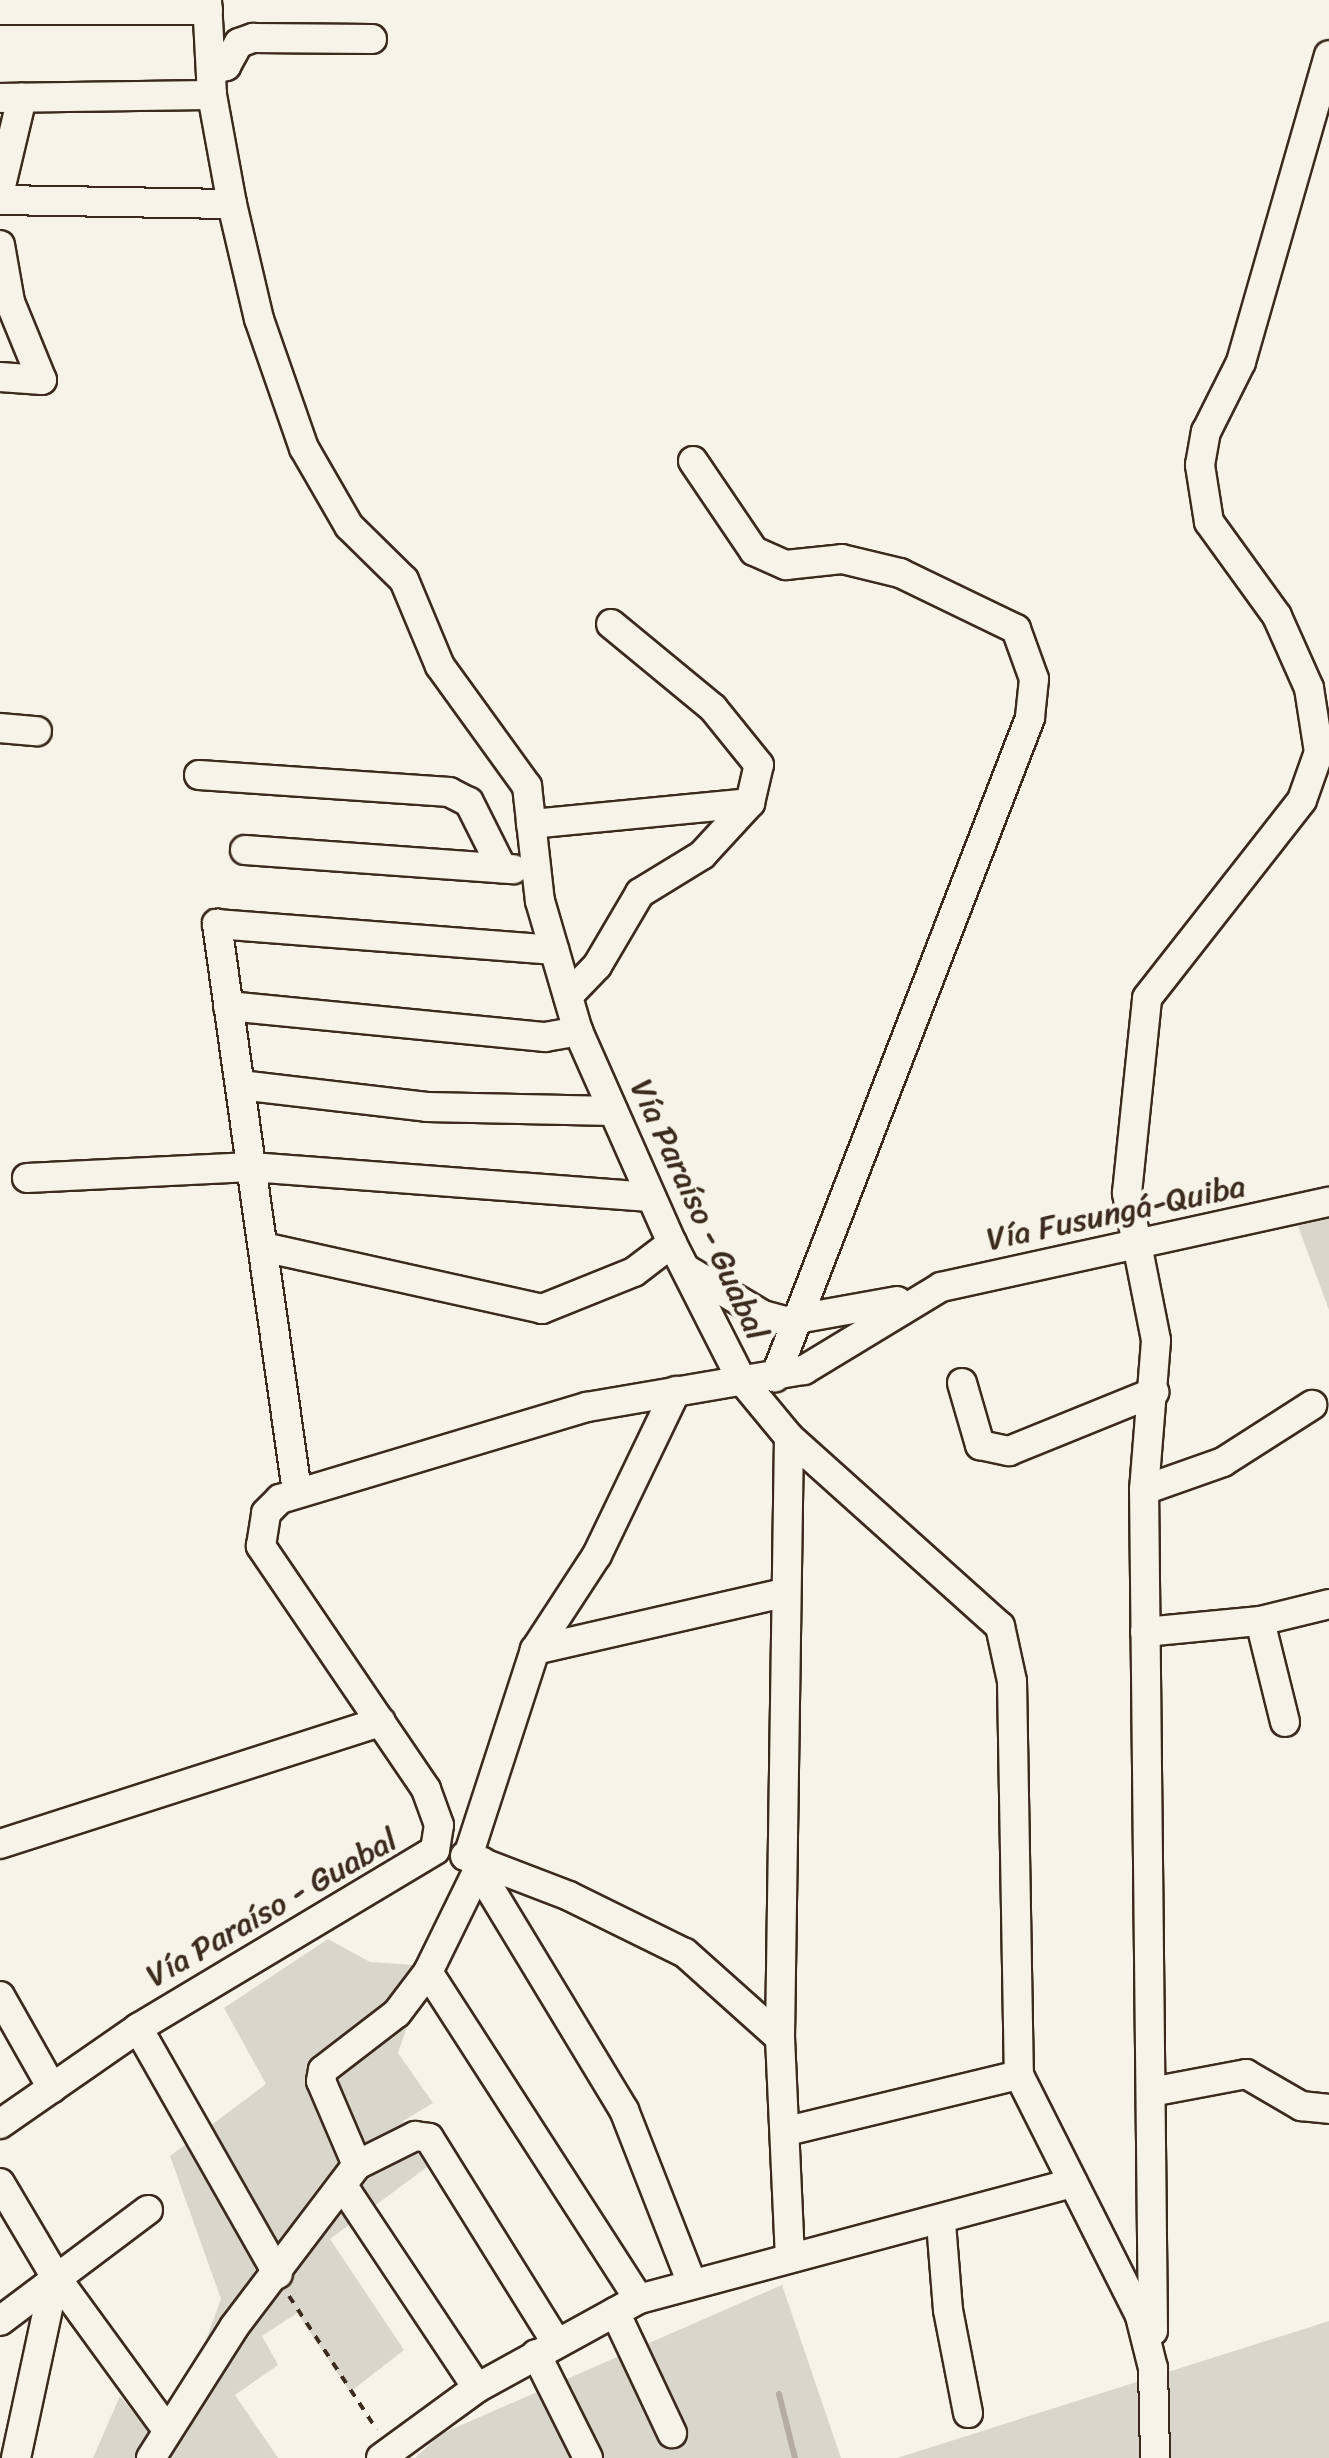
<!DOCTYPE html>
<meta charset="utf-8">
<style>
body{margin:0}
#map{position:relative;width:1329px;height:2458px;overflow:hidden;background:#f7f3e8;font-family:Sriracha,sans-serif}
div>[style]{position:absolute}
.green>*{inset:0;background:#dbd6cb}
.stream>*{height:6px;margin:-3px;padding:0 3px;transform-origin:3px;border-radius:3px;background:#b4aca0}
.path>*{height:4px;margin-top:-2px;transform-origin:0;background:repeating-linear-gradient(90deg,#3b2a1e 0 8px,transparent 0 16px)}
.roads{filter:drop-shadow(2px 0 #3b2a1e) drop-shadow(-2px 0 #3b2a1e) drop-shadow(0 2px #3b2a1e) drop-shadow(0 -2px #3b2a1e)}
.minor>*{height:28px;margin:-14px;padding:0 14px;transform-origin:14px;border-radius:14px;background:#f7f3e8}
span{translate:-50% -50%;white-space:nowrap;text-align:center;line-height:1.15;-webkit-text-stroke:9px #f7f3e8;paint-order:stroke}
.street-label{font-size:32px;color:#3b2a1e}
</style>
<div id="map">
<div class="green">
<div style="clip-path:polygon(1329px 1218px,1329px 1310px,1298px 1226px)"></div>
<div style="clip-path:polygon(328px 1939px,370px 1962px,428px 1966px,398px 2053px,433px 2103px,403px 2121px,427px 2167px,330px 2239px,404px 2350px,350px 2392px,297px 2313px,262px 2336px,278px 2365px,235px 2395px,278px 2458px,93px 2458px,120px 2396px,165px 2451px,221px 2299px,170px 2156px,266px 2084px,224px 2008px)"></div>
<div style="clip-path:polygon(782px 2285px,841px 2458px,415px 2458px,441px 2434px)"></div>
<div style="clip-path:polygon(1329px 2321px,1329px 2458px,897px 2458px)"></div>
</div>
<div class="stream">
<div style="left:779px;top:2394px;width:66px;rotate:76deg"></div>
</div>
<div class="path">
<div style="left:289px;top:2296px;width:160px;rotate:56.7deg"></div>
</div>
<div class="roads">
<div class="minor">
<div style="left:207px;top:0;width:95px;rotate:87deg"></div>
<div style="left:212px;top:95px;width:111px;rotate:79.6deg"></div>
<div style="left:232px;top:204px;width:118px;rotate:76.8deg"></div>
<div style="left:259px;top:319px;width:137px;rotate:70.8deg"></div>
<div style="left:304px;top:448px;width:90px;rotate:60deg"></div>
<div style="left:349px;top:526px;width:77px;rotate:44.5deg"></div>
<div style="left:404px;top:580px;width:93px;rotate:67.3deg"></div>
<div style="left:440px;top:666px;width:148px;rotate:54.1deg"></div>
<div style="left:527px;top:786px;width:116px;rotate:83.6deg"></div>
<div style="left:540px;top:901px;width:135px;rotate:73.7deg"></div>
<div style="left:578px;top:1031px;width:232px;rotate:66.1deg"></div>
<div style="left:672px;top:1243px;width:153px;rotate:63.1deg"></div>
<div style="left:741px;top:1379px;width:75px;rotate:50.4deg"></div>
<div style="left:789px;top:1437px;width:283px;rotate:41.9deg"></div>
<div style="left:1000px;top:1626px;width:56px;rotate:77.7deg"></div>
<div style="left:1012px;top:1681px;width:394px;rotate:89deg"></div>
<div style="left:1019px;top:2075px;width:270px;rotate:63.3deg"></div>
<div style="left:1140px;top:2316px;width:54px;rotate:76deg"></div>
<div style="left:1153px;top:2368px;width:90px;rotate:88.7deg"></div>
<div style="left:0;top:10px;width:208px"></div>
<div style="left:211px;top:70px;width:16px;rotate:-15deg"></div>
<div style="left:226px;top:66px;width:26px;rotate:-61deg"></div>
<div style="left:239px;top:43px;width:15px;rotate:-20deg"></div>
<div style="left:253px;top:38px;width:119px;rotate:0.5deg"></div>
<div style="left:0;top:98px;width:212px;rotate:-0.8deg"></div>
<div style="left:0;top:190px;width:95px;rotate:-76.6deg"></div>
<div style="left:0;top:200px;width:232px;rotate:1deg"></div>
<div style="left:0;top:245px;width:58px;rotate:80deg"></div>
<div style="left:10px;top:302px;width:84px;rotate:67.7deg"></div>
<div style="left:42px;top:380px;width:42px;rotate:-175.9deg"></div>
<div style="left:693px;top:461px;width:109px;rotate:55.9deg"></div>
<div style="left:754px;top:551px;width:35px;rotate:24deg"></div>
<div style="left:786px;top:565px;width:56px;rotate:-6.1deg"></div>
<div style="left:842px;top:559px;width:60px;rotate:13.6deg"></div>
<div style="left:900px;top:573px;width:129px;rotate:25.8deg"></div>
<div style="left:1016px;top:629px;width:53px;rotate:70.2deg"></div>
<div style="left:1034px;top:679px;width:39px;rotate:96deg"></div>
<div style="left:1030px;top:718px;width:707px;rotate:111.15deg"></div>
<div style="left:0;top:728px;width:37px;rotate:5deg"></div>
<div style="left:199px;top:775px;width:251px;rotate:3.9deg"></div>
<div style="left:449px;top:792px;width:22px;rotate:27deg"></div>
<div style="left:469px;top:802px;width:74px;rotate:63.4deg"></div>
<div style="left:531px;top:824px;width:220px;rotate:-5.5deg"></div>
<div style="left:245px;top:850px;width:269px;rotate:4.1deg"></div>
<div style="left:568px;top:996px;width:42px;rotate:-46deg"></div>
<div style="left:597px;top:966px;width:85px;rotate:-59.5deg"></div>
<div style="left:640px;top:893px;width:73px;rotate:-31.5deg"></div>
<div style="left:702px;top:855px;width:71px;rotate:-47.3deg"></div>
<div style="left:750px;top:803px;width:39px;rotate:-77deg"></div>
<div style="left:759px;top:765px;width:73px;rotate:-128.9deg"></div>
<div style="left:713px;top:708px;width:132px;rotate:-140.5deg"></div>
<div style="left:228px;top:1006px;width:319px;rotate:5.6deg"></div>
<div style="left:545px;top:1037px;width:34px;rotate:-10deg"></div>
<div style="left:240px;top:1085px;width:188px;rotate:6.7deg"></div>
<div style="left:427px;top:1107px;width:186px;rotate:1.2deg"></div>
<div style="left:27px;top:1178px;width:224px;rotate:-2.8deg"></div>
<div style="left:251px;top:1167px;width:400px;rotate:4.3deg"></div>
<div style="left:263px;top:1247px;width:286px;rotate:12.5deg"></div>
<div style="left:542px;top:1309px;width:99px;rotate:-21.9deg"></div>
<div style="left:634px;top:1272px;width:48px;rotate:-37.3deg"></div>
<div style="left:686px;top:1269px;width:90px;rotate:30.9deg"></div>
<div style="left:763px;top:1315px;width:24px;rotate:15deg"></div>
<div style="left:786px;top:1321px;width:113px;rotate:-10.2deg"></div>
<div style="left:962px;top:1383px;width:65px;rotate:73.8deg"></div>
<div style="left:980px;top:1445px;width:30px;rotate:12deg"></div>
<div style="left:1009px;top:1451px;width:157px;rotate:-22.1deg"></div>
<div style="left:789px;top:1437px;width:601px;rotate:90.86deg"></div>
<div style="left:780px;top:2038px;width:219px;rotate:87.4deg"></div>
<div style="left:1144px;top:1490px;width:84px;rotate:-19.5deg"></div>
<div style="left:1223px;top:1462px;width:106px;rotate:-32.6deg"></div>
<div style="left:297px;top:1492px;width:574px;rotate:-98.02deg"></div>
<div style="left:217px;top:924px;width:338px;rotate:4.4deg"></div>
<div style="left:1260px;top:1621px;width:104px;rotate:76.1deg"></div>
<div style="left:1145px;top:1632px;width:116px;rotate:-5.5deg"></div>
<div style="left:1260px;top:1621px;width:71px;rotate:-13.8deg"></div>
<div style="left:535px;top:1650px;width:255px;rotate:-12.9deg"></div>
<div style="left:0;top:1844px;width:400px;rotate:-17.8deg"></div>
<div style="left:465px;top:1856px;width:111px;rotate:21deg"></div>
<div style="left:569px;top:1896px;width:129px;rotate:26.2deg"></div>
<div style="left:685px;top:1953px;width:127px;rotate:41.8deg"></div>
<div style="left:468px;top:1856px;width:217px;rotate:-72deg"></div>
<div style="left:535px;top:1650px;width:113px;rotate:-56.9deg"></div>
<div style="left:597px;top:1555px;width:182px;rotate:-64.3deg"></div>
<div style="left:478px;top:1869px;width:282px;rotate:58.8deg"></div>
<div style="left:624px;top:2110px;width:184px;rotate:68.6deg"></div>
<div style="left:428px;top:1972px;width:389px;rotate:57.2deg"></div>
<div style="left:0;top:1996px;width:106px;rotate:60.5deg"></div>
<div style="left:138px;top:2028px;width:283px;rotate:60.4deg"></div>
<div style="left:1151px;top:2092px;width:97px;rotate:-10.7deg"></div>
<div style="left:1246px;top:2074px;width:64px;rotate:30.2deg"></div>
<div style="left:1301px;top:2106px;width:28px;rotate:6deg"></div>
<div style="left:0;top:2124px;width:168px;rotate:-34.8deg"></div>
<div style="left:138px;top:2028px;width:346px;rotate:-30.9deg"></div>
<div style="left:435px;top:1850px;width:25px;rotate:-81deg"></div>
<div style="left:439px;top:1825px;width:38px;rotate:-110deg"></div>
<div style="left:426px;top:1789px;width:294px;rotate:-124.2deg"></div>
<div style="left:261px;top:1546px;width:33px;rotate:-81deg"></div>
<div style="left:266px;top:1513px;width:20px;rotate:-45deg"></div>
<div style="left:280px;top:1499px;width:320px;rotate:-16.7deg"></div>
<div style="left:587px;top:1407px;width:220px;rotate:-9.7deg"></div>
<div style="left:804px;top:1370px;width:160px;rotate:-31.2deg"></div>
<div style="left:941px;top:1287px;width:397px;rotate:-12.4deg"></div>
<div style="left:787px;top:2131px;width:239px;rotate:-13.6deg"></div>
<div style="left:357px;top:2165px;width:65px;rotate:-26.6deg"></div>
<div style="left:415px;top:2136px;width:14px;rotate:8deg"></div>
<div style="left:429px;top:2138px;width:240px;rotate:58.1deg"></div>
<div style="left:0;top:2183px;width:108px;rotate:59.4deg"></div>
<div style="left:55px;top:2276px;width:188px;rotate:53.9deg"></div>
<div style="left:343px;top:2186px;width:242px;rotate:56.4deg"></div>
<div style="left:941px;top:2223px;width:87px;rotate:85.4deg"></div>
<div style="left:948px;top:2310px;width:105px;rotate:79deg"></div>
<div style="left:615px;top:2312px;width:134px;rotate:64.8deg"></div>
<div style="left:0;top:2321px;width:185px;rotate:-36.9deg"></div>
<div style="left:1153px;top:2331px;width:841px;rotate:-90.61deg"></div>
<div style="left:1144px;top:1490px;width:150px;rotate:-85.4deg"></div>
<div style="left:1156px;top:1340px;width:150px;rotate:-101.2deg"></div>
<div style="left:1127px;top:1193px;width:196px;rotate:-84.1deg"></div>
<div style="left:1147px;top:998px;width:251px;rotate:-51.9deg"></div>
<div style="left:1302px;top:800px;width:51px;rotate:-70.5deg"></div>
<div style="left:1319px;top:752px;width:65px;rotate:-98.9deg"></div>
<div style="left:1309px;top:688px;width:79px;rotate:-114deg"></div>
<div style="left:1277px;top:616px;width:116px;rotate:-125.9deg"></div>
<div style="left:1209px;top:522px;width:58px;rotate:-99deg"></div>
<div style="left:1200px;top:465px;width:34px;rotate:-80deg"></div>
<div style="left:1206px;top:432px;width:78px;rotate:-63.4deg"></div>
<div style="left:1241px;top:362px;width:319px;rotate:-74deg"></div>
<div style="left:536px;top:2354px;width:116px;rotate:63.4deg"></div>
<div style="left:16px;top:2458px;width:186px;rotate:-77.9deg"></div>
<div style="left:151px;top:2458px;width:155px;rotate:-57.6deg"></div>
<div style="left:234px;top:2327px;width:203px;rotate:-52.8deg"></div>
<div style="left:357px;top:2165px;width:91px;rotate:-113.2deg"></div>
<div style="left:321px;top:2081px;width:11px;rotate:-80deg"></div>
<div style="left:323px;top:2070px;width:93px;rotate:-37.6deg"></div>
<div style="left:397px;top:2013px;width:51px;rotate:-52.9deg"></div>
<div style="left:428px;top:1972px;width:123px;rotate:-63.9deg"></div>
<div style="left:381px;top:2458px;width:119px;rotate:-36.1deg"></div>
<div style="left:477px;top:2388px;width:185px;rotate:-28.8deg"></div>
<div style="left:639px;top:2299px;width:449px;rotate:-15deg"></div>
</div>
</div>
<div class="street-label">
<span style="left:699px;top:1210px;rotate:65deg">Vía Paraíso - Guabal</span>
<span style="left:1116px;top:1213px;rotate:-12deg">Vía Fusungá-Quiba</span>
<span style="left:272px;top:1908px;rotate:-30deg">Vía Paraíso - Guabal</span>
</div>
</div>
